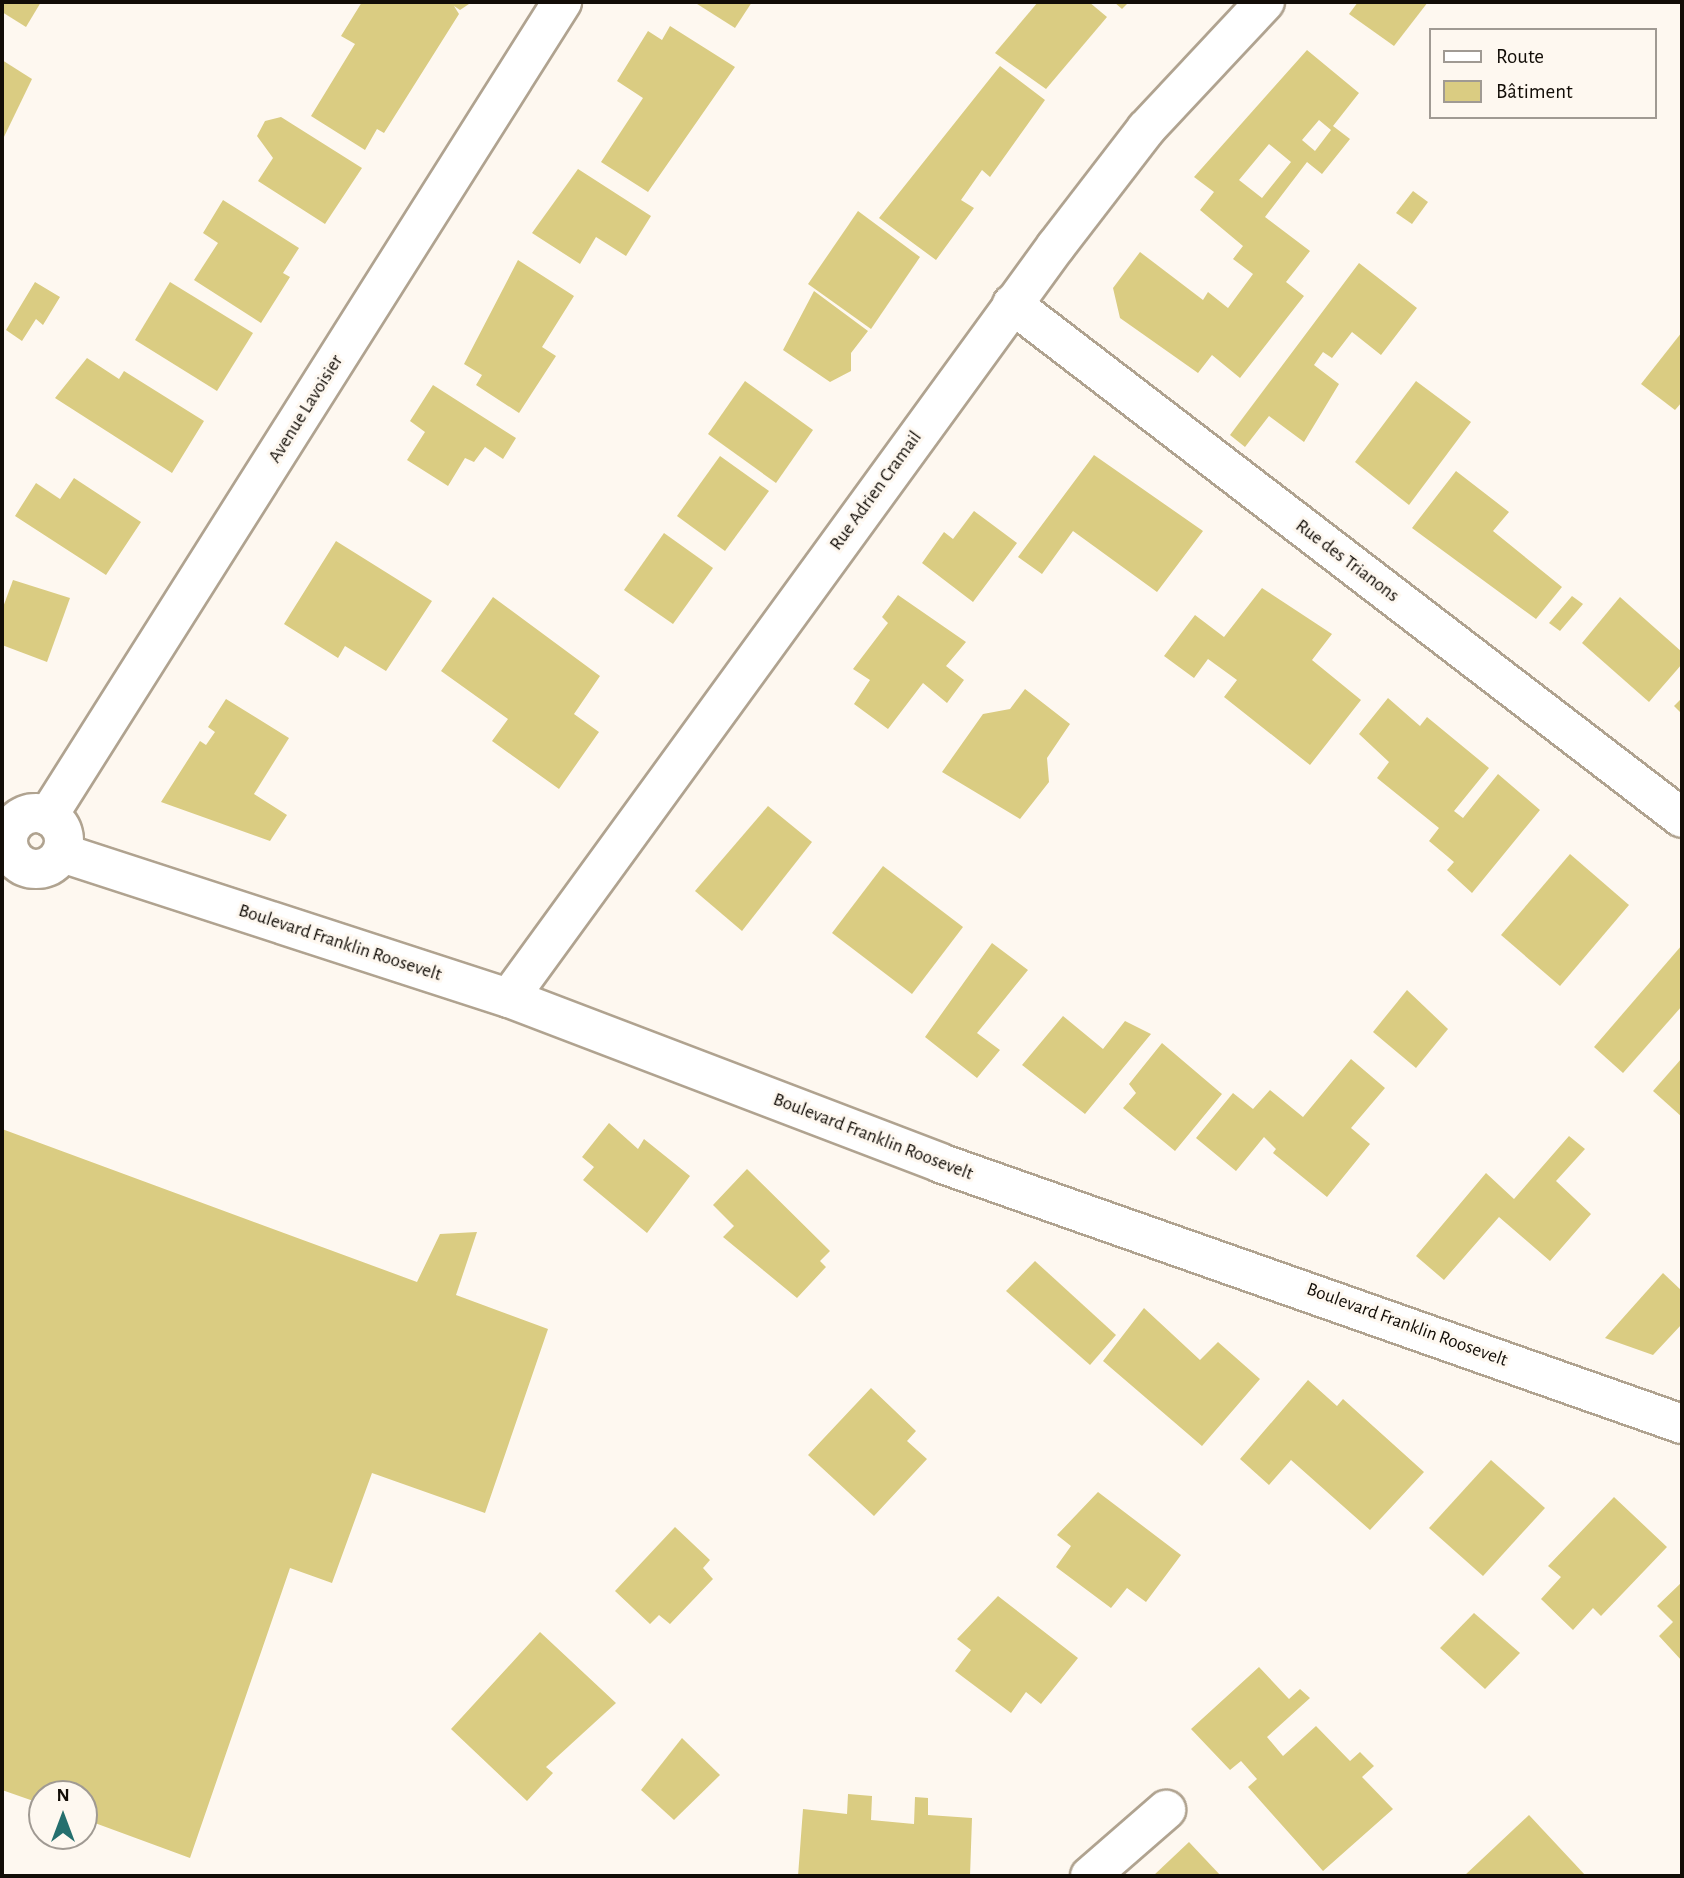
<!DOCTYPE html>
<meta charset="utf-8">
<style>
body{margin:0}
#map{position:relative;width:1684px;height:1878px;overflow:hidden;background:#fef8f0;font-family:"Alegreya Sans",sans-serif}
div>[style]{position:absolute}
.building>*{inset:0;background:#dacc82}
.roads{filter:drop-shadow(2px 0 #b0a390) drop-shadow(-2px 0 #b0a390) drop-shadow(0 2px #b0a390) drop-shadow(0 -2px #b0a390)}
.minor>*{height:38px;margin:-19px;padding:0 19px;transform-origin:19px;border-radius:19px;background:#fff}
.minor>.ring{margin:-19px;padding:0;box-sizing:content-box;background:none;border:38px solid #fff;border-radius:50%}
span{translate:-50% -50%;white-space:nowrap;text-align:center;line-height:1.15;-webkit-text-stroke:6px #fef8f0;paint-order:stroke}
.street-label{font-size:19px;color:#120d07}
.frame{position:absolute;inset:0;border:4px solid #120d07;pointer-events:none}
.legend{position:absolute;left:1429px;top:28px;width:228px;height:91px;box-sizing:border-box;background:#fef8f0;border:2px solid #a09a93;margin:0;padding:9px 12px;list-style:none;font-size:21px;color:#120d07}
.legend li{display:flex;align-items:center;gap:14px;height:35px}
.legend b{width:35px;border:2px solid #a09a93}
.north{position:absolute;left:28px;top:1780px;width:70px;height:70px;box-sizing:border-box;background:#fef8f0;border:2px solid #a09a93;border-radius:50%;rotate:0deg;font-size:19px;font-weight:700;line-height:28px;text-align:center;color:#120d07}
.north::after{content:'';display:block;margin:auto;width:24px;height:32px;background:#256f6e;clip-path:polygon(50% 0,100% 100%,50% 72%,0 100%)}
</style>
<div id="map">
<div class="building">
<div style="clip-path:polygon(2px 2px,41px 2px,26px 27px,2px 12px)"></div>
<div style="clip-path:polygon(362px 2px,472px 2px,460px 10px,454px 6px,459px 14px,384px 133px,377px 129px,365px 150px,311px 116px,355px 44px,341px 36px)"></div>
<div style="clip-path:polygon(694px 2px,752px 2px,735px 28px)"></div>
<div style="clip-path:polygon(1038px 2px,1089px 2px,1107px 17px,1046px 89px,995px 53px)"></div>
<div style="clip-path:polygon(1114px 2px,1129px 2px,1122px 9px)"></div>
<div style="clip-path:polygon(1358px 2px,1428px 2px,1394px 46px,1349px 14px)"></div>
<div style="clip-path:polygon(670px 26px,735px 67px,648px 192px,601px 162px,643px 98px,617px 81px,648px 31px,662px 40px)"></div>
<div style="clip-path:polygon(evenodd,1307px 50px,1359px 93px,1333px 126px,1350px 139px,1322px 174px,1307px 162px,1265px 217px,1310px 251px,1286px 282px,1304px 296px,1240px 378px,1212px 355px,1198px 373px,1120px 318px,1113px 288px,1140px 252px,1203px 300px,1208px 292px,1228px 308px,1253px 274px,1233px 259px,1243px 246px,1200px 210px,1214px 192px,1194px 177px,1307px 50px,1319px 120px,1331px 130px,1315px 151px,1302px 140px,1319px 120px,1307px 50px,1269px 144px,1291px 162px,1262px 198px,1239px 180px,1269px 144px)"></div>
<div style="clip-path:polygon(2px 60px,32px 79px,2px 141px)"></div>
<div style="clip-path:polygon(1000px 66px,1045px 100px,990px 177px,982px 170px,961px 200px,974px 208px,936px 260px,879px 218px)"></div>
<div style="clip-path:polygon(281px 117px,362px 168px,325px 224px,258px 181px,273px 158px,257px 136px,265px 121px)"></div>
<div style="clip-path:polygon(578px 169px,651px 216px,626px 256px,596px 237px,580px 264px,532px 233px)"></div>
<div style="clip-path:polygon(1413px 191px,1428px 202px,1412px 224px,1396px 213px)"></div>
<div style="clip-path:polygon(223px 200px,299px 248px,283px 273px,290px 277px,261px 323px,194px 280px,218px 243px,203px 233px)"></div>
<div style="clip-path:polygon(858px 211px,920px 257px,871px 329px,808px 284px)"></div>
<div style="clip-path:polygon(518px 260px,574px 296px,542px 347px,556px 356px,519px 413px,476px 385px,482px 375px,464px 364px)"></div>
<div style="clip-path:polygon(1359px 263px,1417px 308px,1381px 355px,1352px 332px,1332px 358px,1323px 352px,1314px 365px,1339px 384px,1304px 442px,1269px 416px,1245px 447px,1230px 435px)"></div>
<div style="clip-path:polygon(35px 282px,60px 297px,43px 325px,36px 319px,22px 341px,6px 330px)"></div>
<div style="clip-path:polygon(170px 282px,253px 333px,217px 391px,135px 340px)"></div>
<div style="clip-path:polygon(814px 291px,868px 331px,851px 353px,851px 371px,830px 382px,783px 350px)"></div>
<div style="clip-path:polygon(1682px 332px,1682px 402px,1675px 410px,1641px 384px)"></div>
<div style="clip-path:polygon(87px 358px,119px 379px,124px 371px,204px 421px,172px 473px,55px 398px)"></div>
<div style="clip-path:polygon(745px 381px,813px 430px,776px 483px,708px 434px)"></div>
<div style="clip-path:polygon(1416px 381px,1471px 422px,1409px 505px,1355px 462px)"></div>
<div style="clip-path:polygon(433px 385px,516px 438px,503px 459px,485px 447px,474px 462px,465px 458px,448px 486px,407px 460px,425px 432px,410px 421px)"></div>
<div style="clip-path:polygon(1094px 455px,1203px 531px,1157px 592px,1073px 531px,1042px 574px,1018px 557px)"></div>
<div style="clip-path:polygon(720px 456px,769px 491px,725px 551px,677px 516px)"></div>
<div style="clip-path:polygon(1456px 471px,1509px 512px,1493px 531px,1562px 587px,1536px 619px,1412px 528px)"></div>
<div style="clip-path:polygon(74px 478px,141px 522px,106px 575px,15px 516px,36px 483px,60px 499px)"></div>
<div style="clip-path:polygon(974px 511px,1017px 543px,973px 602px,922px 563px,944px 532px,953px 539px)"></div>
<div style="clip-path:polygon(664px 533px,713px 568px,673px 624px,624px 590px)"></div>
<div style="clip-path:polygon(336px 541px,432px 601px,386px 671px,345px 646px,338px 658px,284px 624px)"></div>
<div style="clip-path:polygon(13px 580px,70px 598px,47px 662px,2px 645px,2px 610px)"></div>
<div style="clip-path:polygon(1262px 588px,1332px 634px,1312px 660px,1361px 700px,1310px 765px,1224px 697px,1237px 680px,1208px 659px,1194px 678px,1164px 656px,1195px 615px,1224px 637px)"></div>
<div style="clip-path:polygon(898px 595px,966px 642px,946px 666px,964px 680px,947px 703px,923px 683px,888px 729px,854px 704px,870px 680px,853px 669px,888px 623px,882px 617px)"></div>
<div style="clip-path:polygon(1572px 596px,1583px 604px,1560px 631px,1549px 623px)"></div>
<div style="clip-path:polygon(493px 597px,600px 676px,574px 714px,599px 732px,559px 789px,492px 741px,508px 719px,441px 671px)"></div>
<div style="clip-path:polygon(1620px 597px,1682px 652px,1682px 664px,1649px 702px,1582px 643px)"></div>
<div style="clip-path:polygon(1025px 689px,1070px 724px,1047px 758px,1049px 782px,1020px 819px,942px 772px,983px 714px,1010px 709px)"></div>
<div style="clip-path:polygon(1388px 698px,1420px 726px,1427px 717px,1489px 768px,1454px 811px,1463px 818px,1498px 774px,1540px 810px,1472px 893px,1447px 870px,1454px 862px,1429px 841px,1439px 828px,1377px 778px,1389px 762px,1359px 734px)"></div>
<div style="clip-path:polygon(1682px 698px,1682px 714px,1674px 706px)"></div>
<div style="clip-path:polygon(226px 699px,289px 738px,254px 794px,287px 815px,270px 841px,161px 802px,200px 741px,206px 745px,215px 732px,208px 727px)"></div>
<div style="clip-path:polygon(768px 806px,812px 842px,742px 931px,695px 891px)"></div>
<div style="clip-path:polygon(1570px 854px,1629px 905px,1560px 986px,1501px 935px)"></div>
<div style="clip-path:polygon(883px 866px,963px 927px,912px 994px,832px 933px)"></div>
<div style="clip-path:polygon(992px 943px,1028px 970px,977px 1033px,1000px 1050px,977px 1078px,925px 1037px)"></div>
<div style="clip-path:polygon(1682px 945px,1682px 1006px,1623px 1073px,1594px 1047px)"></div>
<div style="clip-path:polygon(1407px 990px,1448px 1029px,1416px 1068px,1373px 1032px)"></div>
<div style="clip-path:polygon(1063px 1016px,1103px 1049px,1125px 1021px,1151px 1034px,1085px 1114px,1022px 1065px)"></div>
<div style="clip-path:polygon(1162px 1043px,1222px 1094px,1175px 1151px,1123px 1108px,1136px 1093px,1129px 1084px)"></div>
<div style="clip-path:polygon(1682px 1058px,1682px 1117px,1653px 1091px)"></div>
<div style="clip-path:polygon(1351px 1059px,1385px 1088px,1351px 1128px,1370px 1144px,1327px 1197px,1273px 1153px,1276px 1149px,1264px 1137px,1236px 1171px,1196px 1138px,1233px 1093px,1253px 1109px,1270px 1090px,1303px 1117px)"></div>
<div style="clip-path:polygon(609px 1123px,638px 1149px,644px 1139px,690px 1176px,647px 1233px,583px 1180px,594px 1167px,582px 1157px)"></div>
<div style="clip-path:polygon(2px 1129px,417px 1282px,440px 1234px,477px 1232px,456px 1295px,548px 1329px,485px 1513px,372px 1473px,332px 1583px,290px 1568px,190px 1858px,84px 1819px,84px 1794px,42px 1794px,42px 1804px,2px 1790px)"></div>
<div style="clip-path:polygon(1569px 1136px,1585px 1149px,1556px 1181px,1591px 1214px,1550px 1261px,1499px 1217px,1444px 1280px,1416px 1256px,1486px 1173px,1514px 1199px)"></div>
<div style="clip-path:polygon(747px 1169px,830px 1251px,820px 1261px,826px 1267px,797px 1298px,723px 1237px,734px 1226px,713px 1205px)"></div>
<div style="clip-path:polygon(1035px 1261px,1116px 1335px,1090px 1365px,1006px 1291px)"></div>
<div style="clip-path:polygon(1663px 1273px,1682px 1291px,1682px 1324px,1653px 1355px,1605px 1338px)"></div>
<div style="clip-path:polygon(1144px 1308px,1200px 1360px,1218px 1342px,1260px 1379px,1202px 1446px,1103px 1361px)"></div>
<div style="clip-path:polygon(1308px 1380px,1337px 1406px,1343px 1399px,1424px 1472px,1370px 1530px,1291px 1460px,1269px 1485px,1240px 1459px)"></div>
<div style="clip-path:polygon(871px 1388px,916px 1431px,907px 1441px,927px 1459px,874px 1516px,808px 1455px)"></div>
<div style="clip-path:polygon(1491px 1460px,1545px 1508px,1483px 1576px,1429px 1528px)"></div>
<div style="clip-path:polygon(1098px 1492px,1181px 1555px,1146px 1602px,1127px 1588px,1111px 1608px,1056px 1567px,1071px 1546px,1057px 1535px)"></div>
<div style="clip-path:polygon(1614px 1497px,1667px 1547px,1601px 1616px,1593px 1608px,1573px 1630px,1541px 1599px,1561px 1577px,1548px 1566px)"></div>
<div style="clip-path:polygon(675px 1527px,710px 1560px,703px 1568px,713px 1579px,670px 1624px,659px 1615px,650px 1624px,615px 1591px)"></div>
<div style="clip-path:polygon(1682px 1582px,1682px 1661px,1659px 1636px,1673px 1622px,1657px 1606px)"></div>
<div style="clip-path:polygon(998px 1596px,1078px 1658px,1041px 1704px,1026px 1692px,1011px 1713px,955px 1671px,971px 1650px,957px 1639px)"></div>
<div style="clip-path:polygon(1474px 1613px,1520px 1653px,1485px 1689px,1440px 1648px)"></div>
<div style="clip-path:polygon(540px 1632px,616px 1703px,546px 1767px,553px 1773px,527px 1801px,451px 1729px)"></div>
<div style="clip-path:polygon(1259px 1667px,1289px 1699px,1300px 1689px,1310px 1698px,1267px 1737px,1283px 1756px,1316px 1726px,1350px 1761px,1360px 1752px,1374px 1766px,1362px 1777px,1393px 1809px,1323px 1871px,1248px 1787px,1257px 1779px,1241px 1761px,1230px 1770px,1191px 1729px)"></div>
<div style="clip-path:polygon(682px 1738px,720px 1775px,674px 1820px,641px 1790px)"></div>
<div style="clip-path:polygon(848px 1794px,872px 1796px,871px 1820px,914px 1824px,915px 1797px,928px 1798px,928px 1815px,972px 1818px,970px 1876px,798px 1876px,803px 1809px,847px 1814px)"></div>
<div style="clip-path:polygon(1529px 1815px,1586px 1876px,1464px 1876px)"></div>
<div style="clip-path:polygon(1189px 1842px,1221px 1876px,1153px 1876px)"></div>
</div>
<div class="roads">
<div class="minor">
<div style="left:1012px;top:304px;width:844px;rotate:37.49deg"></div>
<div class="ring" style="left:8px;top:813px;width:18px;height:18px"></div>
<div style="left:48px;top:816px;width:963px;rotate:-57.73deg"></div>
<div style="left:62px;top:853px;width:470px;rotate:18deg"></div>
<div style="left:509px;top:998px;width:462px;rotate:20.9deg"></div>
<div style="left:940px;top:1163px;width:787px;rotate:19.38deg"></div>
<div style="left:509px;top:998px;width:930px;rotate:-53.97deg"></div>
<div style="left:1056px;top:246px;width:148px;rotate:-52.4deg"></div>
<div style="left:1146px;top:129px;width:174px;rotate:-46.9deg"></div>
<div style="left:1090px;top:1876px;width:101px;rotate:-41deg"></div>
</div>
</div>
<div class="street-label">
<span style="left:306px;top:409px;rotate:-58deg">Avenue Lavoisier</span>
<span style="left:876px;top:491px;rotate:-54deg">Rue Adrien Cramail</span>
<span style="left:1347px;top:561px;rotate:37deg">Rue des Trianons</span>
<span style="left:340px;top:943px;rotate:18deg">Boulevard Franklin Roosevelt</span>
<span style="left:873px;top:1137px;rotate:21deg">Boulevard Franklin Roosevelt</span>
<span style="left:1407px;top:1325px;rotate:20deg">Boulevard Franklin Roosevelt</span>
</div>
<div class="frame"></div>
<ul class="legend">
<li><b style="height:9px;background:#fff"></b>Route</li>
<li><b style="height:19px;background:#dacc82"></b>Bâtiment</li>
</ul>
<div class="north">N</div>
</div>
